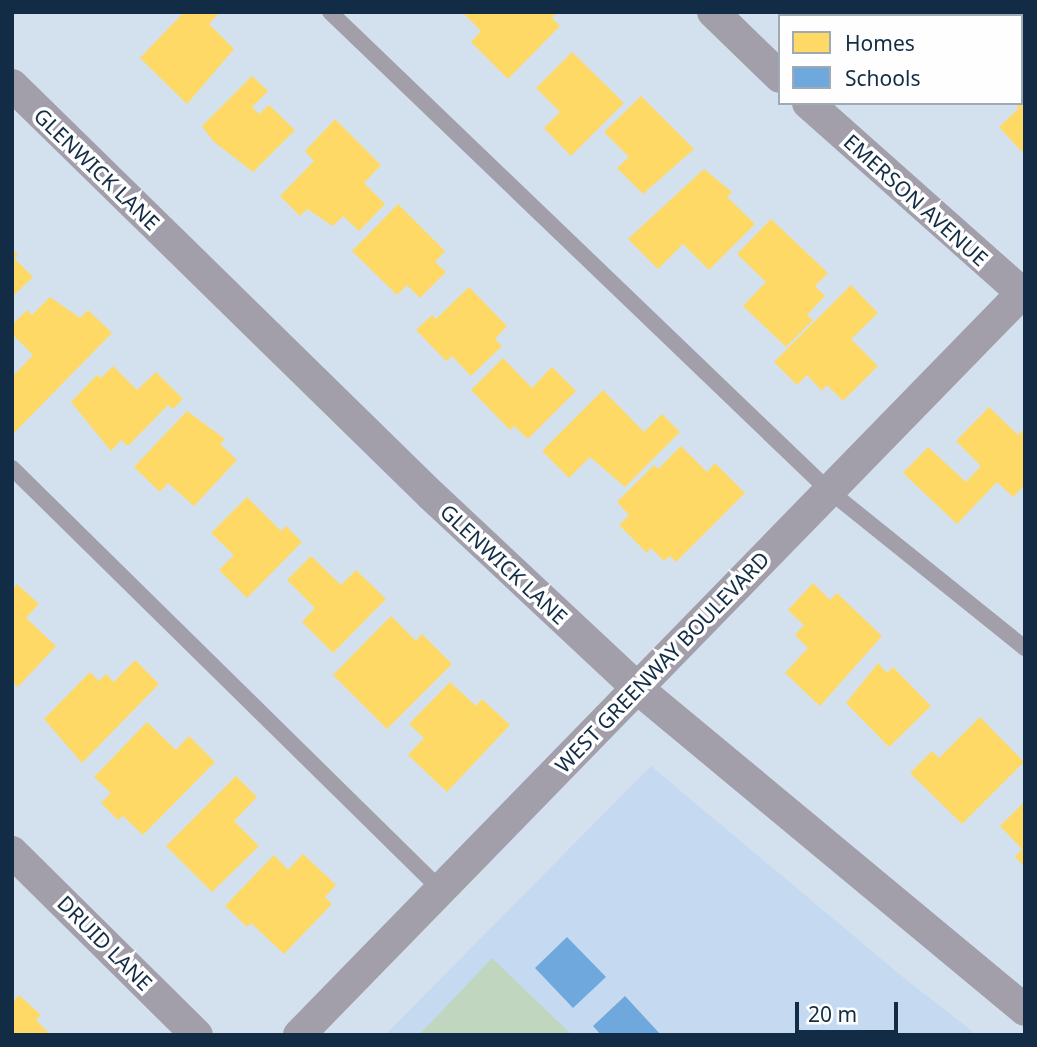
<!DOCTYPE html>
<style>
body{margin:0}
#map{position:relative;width:1037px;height:1047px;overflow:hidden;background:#d3e1ef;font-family:"Noto Sans",sans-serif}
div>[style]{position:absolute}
.built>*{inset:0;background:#c5daf0}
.green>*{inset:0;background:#c0d6bf}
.homes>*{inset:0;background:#ffd966}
.schools>*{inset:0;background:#6fa8dc}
.lane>*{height:16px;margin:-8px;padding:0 8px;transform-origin:8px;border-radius:8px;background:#a29faa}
.street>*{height:32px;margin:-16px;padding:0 16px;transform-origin:16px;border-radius:16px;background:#a29faa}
span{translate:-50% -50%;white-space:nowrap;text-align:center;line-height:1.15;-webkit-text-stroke:7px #fefefe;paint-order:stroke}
.street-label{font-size:21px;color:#132c45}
.frame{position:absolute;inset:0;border:14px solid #132c45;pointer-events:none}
.legend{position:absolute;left:778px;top:14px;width:245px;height:91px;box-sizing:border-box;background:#fefefe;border:2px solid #a0aab4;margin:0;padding:9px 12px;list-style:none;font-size:21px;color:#132c45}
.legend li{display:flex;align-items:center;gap:14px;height:35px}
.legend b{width:35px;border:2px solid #a0aab4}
.scale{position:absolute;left:795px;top:1002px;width:103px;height:32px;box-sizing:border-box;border:4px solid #132c45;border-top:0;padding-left:9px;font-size:21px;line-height:24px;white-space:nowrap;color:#132c45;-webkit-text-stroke:5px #fefefe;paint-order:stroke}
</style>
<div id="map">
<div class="built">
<div style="clip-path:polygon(651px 766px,904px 978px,977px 1035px,385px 1035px)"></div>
</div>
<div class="green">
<div style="clip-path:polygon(492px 958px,572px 1035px,419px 1035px)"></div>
</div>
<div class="homes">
<div style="clip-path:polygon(184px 12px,220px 12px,209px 24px,234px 49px,187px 104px,140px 58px)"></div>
<div style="clip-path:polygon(462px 12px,558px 12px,552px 18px,560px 26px,508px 79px,471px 42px,481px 31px)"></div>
<div style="clip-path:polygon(864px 12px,956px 12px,960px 16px,868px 16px)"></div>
<div style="clip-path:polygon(984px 12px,1025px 14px,1021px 54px,1021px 16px,980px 16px)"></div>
<div style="clip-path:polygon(572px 52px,624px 103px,571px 156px,544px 128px,560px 112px,536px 88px)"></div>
<div style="clip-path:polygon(252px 76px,268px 91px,252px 107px,259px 114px,269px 105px,295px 130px,253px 172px,213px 141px,202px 126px)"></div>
<div style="clip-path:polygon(641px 96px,694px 149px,643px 194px,617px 168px,629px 157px,604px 132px)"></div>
<div style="clip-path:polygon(1025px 96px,1025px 150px,1022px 152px,999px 127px,1019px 108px,1015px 103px,1021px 103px)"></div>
<div style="clip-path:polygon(335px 119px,381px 165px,364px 183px,385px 204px,359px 231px,343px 216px,333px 226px,307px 209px,300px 216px,280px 196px,314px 161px,305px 151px)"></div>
<div style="clip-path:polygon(704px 169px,732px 192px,727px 197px,755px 224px,709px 270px,683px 244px,658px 269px,628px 239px)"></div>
<div style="clip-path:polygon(398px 204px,445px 251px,435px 262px,446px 272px,420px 298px,407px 285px,397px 295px,352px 251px)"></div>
<div style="clip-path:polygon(771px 219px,828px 273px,815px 286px,825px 296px,807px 315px,813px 320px,786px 347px,743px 306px,766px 282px,737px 254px)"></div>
<div style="clip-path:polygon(12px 249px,18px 255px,14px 258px,33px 277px,12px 297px)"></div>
<div style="clip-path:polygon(851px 285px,878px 313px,851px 339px,878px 366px,843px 401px,827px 385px,822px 391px,807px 375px,797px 385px,774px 362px)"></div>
<div style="clip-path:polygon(469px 287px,507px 326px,495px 339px,502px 346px,471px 376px,452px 356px,446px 361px,416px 330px,432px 315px,436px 319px)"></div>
<div style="clip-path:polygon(50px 297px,80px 318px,88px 310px,112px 333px,14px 433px,12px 377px,33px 355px,12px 334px,12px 325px,27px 310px,32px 315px)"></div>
<div style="clip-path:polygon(503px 358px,532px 388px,552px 367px,576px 391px,528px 439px,514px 426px,510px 430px,471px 390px)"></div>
<div style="clip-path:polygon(113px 366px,137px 390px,156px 372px,183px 399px,173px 409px,168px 405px,128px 446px,121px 440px,111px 451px,71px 402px,97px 375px,101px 378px)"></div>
<div style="clip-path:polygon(603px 390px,644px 432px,662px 414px,680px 432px,625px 487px,590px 457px,569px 478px,542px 451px)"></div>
<div style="clip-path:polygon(989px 407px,1018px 435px,1025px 428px,1025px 485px,1013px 497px,997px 482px,957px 524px,903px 473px,928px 447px,966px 482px,981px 466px,956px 441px)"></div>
<div style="clip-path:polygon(187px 411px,225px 439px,220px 444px,237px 460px,194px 506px,168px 483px,160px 492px,134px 467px)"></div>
<div style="clip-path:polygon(681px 446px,707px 472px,715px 463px,745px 493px,676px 562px,670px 556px,664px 561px,651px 548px,647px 553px,619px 525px,629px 515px,617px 502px,654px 465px,658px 469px)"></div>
<div style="clip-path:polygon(247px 497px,281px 531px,286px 526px,302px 542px,247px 598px,219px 570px,234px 555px,211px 533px)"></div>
<div style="clip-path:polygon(311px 556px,341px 585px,356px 570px,386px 599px,333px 653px,302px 622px,315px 608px,287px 580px)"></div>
<div style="clip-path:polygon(813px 583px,830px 600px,837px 593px,882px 636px,820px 706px,785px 673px,808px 648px,795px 635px,804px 625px,788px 610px)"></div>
<div style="clip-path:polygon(17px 584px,39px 604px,26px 618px,56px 646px,18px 687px,12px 681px,12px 590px)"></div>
<div style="clip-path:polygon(391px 616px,416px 641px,422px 634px,452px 664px,387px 729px,333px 675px)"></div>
<div style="clip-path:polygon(135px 660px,159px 684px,82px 763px,44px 719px,90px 672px,99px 681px,106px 674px,114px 682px)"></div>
<div style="clip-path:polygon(878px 663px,887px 673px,893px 667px,931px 706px,889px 747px,846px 703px)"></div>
<div style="clip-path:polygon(450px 682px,476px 706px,482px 699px,510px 725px,447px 792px,408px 755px,424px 738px,409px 724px)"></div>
<div style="clip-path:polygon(980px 717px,1024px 762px,962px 824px,910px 773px,932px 751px,939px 758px)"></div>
<div style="clip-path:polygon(147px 722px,176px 750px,189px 736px,215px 762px,143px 835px,123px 816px,118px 820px,101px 803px,111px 793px,94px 777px)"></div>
<div style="clip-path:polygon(236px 776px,257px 797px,234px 821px,259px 846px,212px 892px,166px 846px)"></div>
<div style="clip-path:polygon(1025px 801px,1025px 867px,1015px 857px,1022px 849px,1000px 826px)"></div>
<div style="clip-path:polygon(303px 854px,336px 885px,325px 897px,332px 904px,284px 954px,251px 923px,247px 927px,225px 906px,274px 855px,288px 870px)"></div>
<div style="clip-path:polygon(19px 995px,41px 1015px,36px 1020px,51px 1035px,12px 1035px,12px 1003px)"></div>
</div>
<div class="schools">
<div style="clip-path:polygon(567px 937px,606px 977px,573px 1008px,535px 968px)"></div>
<div style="clip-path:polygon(625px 996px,661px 1035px,601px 1035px,593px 1026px)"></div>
</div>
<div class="lane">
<div style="left:330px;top:12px;width:689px;rotate:43.82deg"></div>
<div style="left:827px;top:489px;width:254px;rotate:38.8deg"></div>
<div style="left:12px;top:468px;width:600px;rotate:44.53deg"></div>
</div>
<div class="street">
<div style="left:713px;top:12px;width:93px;rotate:44.1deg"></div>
<div style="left:12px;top:85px;width:586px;rotate:44.38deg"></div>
<div style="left:431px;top:495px;width:282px;rotate:43.1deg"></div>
<div style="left:637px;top:688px;width:504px;rotate:39.69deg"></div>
<div style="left:808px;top:103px;width:290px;rotate:41.6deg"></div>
<div style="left:12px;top:852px;width:260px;rotate:44.7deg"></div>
<div style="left:299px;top:1035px;width:1040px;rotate:-45.74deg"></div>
</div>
<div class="street-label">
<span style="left:97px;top:169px;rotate:44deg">GLENWICK LANE</span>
<span style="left:916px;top:200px;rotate:42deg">EMERSON AVENUE</span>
<span style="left:504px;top:564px;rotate:43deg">GLENWICK LANE</span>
<span style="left:662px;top:662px;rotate:-46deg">WEST GREENWAY BOULEVARD</span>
<span style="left:105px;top:943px;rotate:45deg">DRUID LANE</span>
</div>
<div class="frame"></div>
<ul class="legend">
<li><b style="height:19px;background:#ffd966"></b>Homes</li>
<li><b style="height:19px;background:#6fa8dc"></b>Schools</li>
</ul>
<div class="scale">20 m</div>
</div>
